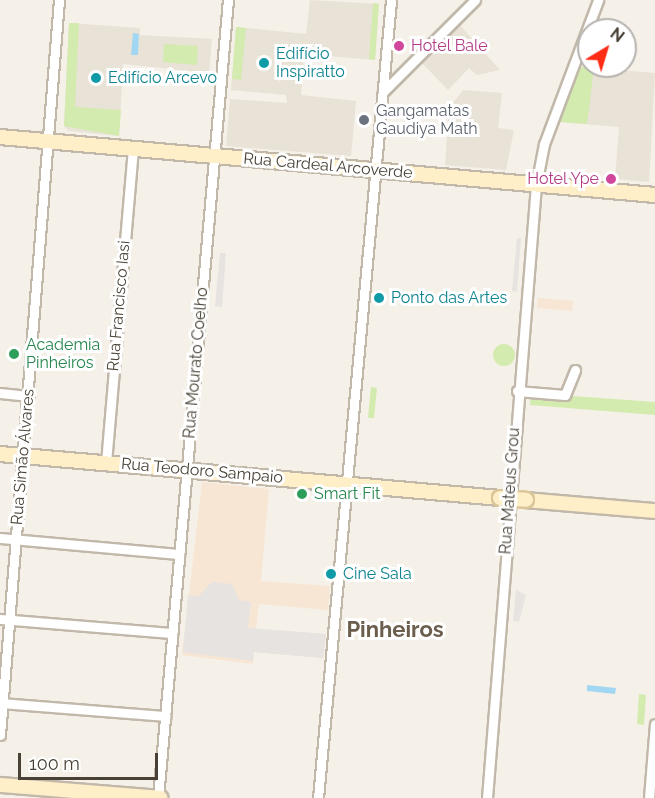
<!DOCTYPE html>
<meta charset="utf-8">
<style>
body{margin:0}
#map{position:relative;width:655px;height:798px;overflow:hidden;background:#f5f0e8;font-family:Raleway,sans-serif}
div>[style]{position:absolute}
.residential>*{inset:0;background:#e9e2d6}
.commercial>*{inset:0;background:#f7e6d3}
.green>*{inset:0;background:#d3ebaf}
.round{border-radius:50%}
.parking>*{inset:0;background:#e6e3e0}
.water>*{inset:0;background:#a2d7f4}
.roads{filter:drop-shadow(2px 0 #c1b8aa) drop-shadow(-2px 0 #c1b8aa) drop-shadow(0 2px #c1b8aa) drop-shadow(0 -2px #c1b8aa)}
.street>*{height:9px;margin:-4.5px;padding:0 4.5px;transform-origin:4.5px;border-radius:4.5px;background:#fff}
.secondary>*{height:14px;margin:-7px;padding:0 7px;transform-origin:7px;border-radius:7px;background:#ffefc8}
.bridges{filter:drop-shadow(2px 0 #dac598) drop-shadow(-2px 0 #dac598) drop-shadow(0 2px #dac598) drop-shadow(0 -2px #dac598)}
.secondary-bridge>*{height:14px;margin:-7px;padding:0 7px;transform-origin:7px;border-radius:7px;background:#ffefc8}
.dots>*{width:16px;height:16px;translate:-50% -50%;box-sizing:border-box;border:3px solid #fff;border-radius:50%}
span{translate:-50% -50%;white-space:nowrap;text-align:center;line-height:1.15;-webkit-text-stroke:6px #fff;paint-order:stroke}
.hotel-label{font-size:16px;color:#b23c85}
.left{translate:0 -50%;text-align:left}
.right{translate:-100% -50%;text-align:right}
.culture-label{font-size:16px;color:#0d838f}
.worship-label{font-size:16px;color:#5b616d}
.street-label{font-size:16px;color:#494136}
.leisure-label{font-size:16px;color:#27864d}
.district-label{font-size:22px;color:#6c5e4d;font-weight:700}
.north{position:absolute;left:577px;top:18px;width:60px;height:60px;box-sizing:border-box;background:#fff;border:2px solid #b6b3af;border-radius:50%;rotate:38deg;font-size:16px;font-weight:700;line-height:24px;text-align:center;color:#494136}
.north::after{content:'';display:block;margin:auto;width:21px;height:27px;background:#ff2c15;clip-path:polygon(50% 0,100% 100%,50% 72%,0 100%)}
.scale{position:absolute;left:18px;top:753px;width:140px;height:27px;box-sizing:border-box;border:3px solid #494136;border-top:0;padding-left:8px;font-size:18px;line-height:21px;white-space:nowrap;color:#494136;-webkit-text-stroke:4px #fff;paint-order:stroke}
</style>
<div id="map">
<div class="residential">
<div style="clip-path:polygon(310px 0,379px 4px,375px 60px,304px 54px,301px 95px,356px 101px,351px 156px,226px 146px,230px 99px,287px 103px,286px 95px,231px 90px,236px 27px,306px 34px)"></div>
<div style="clip-path:polygon(69px 23px,140px 28px,140px 35px,212px 39px,209px 73px,123px 64px,119px 136px,69px 131px,64px 126px)"></div>
<div style="clip-path:polygon(459px 24px,500px 70px,477px 75px,469px 68px,448px 90px,421px 62px)"></div>
<div style="clip-path:polygon(580px 67px,655px 73px,649px 182px,615px 179px,619px 127px,560px 122px)"></div>
<div style="clip-path:polygon(463px 90px,502px 93px,498px 128px,514px 130px,506px 170px,445px 165px,449px 108px)"></div>
</div>
<div class="commercial">
<div style="clip-path:polygon(538px 298px,573px 301px,572px 311px,537px 308px)"></div>
<div style="clip-path:polygon(202px 482px,269px 489px,261px 581px,330px 586px,328px 610px,259px 604px,256px 629px,326px 634px,323px 658px,254px 652px,253px 664px,182px 655px)"></div>
</div>
<div class="green">
<div style="clip-path:polygon(373px 3px,379px 4px,375px 60px,369px 59px)"></div>
<div style="clip-path:polygon(69px 23px,79px 23px,75px 107px,121px 110px,119px 136px,64px 126px)"></div>
<div style="clip-path:polygon(236px 27px,246px 28px,241px 80px,232px 79px)"></div>
<div style="clip-path:polygon(164px 44px,198px 46px,197px 65px,163px 62px)"></div>
<div style="clip-path:polygon(580px 67px,594px 68px,587px 124px,560px 122px)"></div>
<div class="round" style="left:493px;top:344px;width:22px;height:22px"></div>
<div style="clip-path:polygon(371px 387px,377px 388px,374px 418px,368px 418px)"></div>
<div style="clip-path:polygon(531px 393px,655px 402px,655px 415px,530px 405px)"></div>
<div style="clip-path:polygon(639px 694px,646px 695px,644px 725px,637px 724px)"></div>
</div>
<div class="parking">
<div style="clip-path:polygon(517px 238px,521px 238px,517px 292px,512px 291px)"></div>
<div style="clip-path:polygon(220px 253px,226px 253px,222px 307px,215px 306px)"></div>
<div style="clip-path:polygon(212px 582px,232px 584px,239px 600px,251px 602px,248px 628px,326px 634px,323px 658px,254px 652px,253px 661px,183px 652px,188px 595px,199px 596px)"></div>
<div style="clip-path:polygon(516px 590px,526px 595px,519px 622px,513px 621px)"></div>
</div>
<div class="water">
<div style="clip-path:polygon(133px 33px,139px 34px,138px 55px,131px 55px)"></div>
<div style="clip-path:polygon(587px 685px,616px 688px,615px 694px,587px 691px)"></div>
</div>
<div class="roads">
<div class="street">
<div style="left:383px;top:92px;width:130px;rotate:-45deg"></div>
<div style="left:517px;top:391px;width:48px;rotate:4.8deg"></div>
<div style="left:565px;top:395px;width:27px;rotate:-68deg"></div>
<div style="left:0;top:393px;width:29px;rotate:6deg"></div>
<div style="left:106px;top:463px;width:315px;rotate:-85.1deg"></div>
<div style="left:0;top:538px;width:180px;rotate:5.1deg"></div>
<div style="left:0;top:619px;width:173px;rotate:4.7deg"></div>
<div style="left:0;top:703px;width:166px;rotate:4.5deg"></div>
<div style="left:0;top:735px;width:737px;rotate:-85.41deg"></div>
<div style="left:158px;top:798px;width:801px;rotate:-84.99deg"></div>
<div style="left:318px;top:798px;width:801px;rotate:-84.77deg"></div>
<div style="left:487px;top:798px;width:615px;rotate:-85.43deg"></div>
<div style="left:536px;top:185px;width:42px;rotate:-79deg"></div>
<div style="left:544px;top:144px;width:154px;rotate:-69.4deg"></div>
<div style="left:649px;top:798px;width:74px;rotate:-85.4deg"></div>
</div>
<div class="secondary">
<div style="left:0;top:137px;width:658px;rotate:5.06deg"></div>
<div style="left:0;top:454px;width:502px;rotate:5.03deg"></div>
<div style="left:526px;top:500px;width:129px;rotate:4.9deg"></div>
<div style="left:0;top:785px;width:161px;rotate:4.6deg"></div>
</div>
</div>
<div class="bridges">
<div class="secondary-bridge">
<div style="left:500px;top:498px;width:26px;rotate:4deg"></div>
</div>
</div>
<div class="dots">
<div style="left:399px;top:46px;background:#d1479c"></div>
<div style="left:264px;top:63px;background:#0f9aa8"></div>
<div style="left:96px;top:78px;background:#0f9aa8"></div>
<div style="left:364px;top:120px;background:#6b7280"></div>
<div style="left:611px;top:179px;background:#d1479c"></div>
<div style="left:379px;top:298px;background:#0f9aa8"></div>
<div style="left:14px;top:354px;background:#2e9e5b"></div>
<div style="left:302px;top:494px;background:#2e9e5b"></div>
<div style="left:331px;top:574px;background:#0f9aa8"></div>
</div>
<div class="hotel-label">
<span class="left" style="left:411px;top:46px">Hotel Bale</span>
<span class="right" style="left:599px;top:179px">Hotel Ype</span>
</div>
<div class="culture-label">
<span class="left" style="left:276px;top:63px">Edifício<br>Inspiratto</span>
<span class="left" style="left:108px;top:78px">Edifício Arcevo</span>
<span class="left" style="left:391px;top:298px">Ponto das Artes</span>
<span class="left" style="left:343px;top:574px">Cine Sala</span>
</div>
<div class="worship-label">
<span class="left" style="left:376px;top:120px">Gangamatas<br>Gaudiya Math</span>
</div>
<div class="street-label">
<span style="left:328px;top:166px;rotate:5deg">Rua Cardeal Arcoverde</span>
<span style="left:119px;top:306px;rotate:-85deg">Rua Francisco Iasi</span>
<span style="left:196px;top:363px;rotate:-85deg">Rua Mourato Coelho</span>
<span style="left:23px;top:457px;rotate:-85deg">Rua Simão Álvares</span>
<span style="left:202px;top:471px;rotate:5deg">Rua Teodoro Sampaio</span>
<span style="left:510px;top:491px;rotate:-86deg">Rua Mateus Grou</span>
</div>
<div class="leisure-label">
<span class="left" style="left:26px;top:354px">Academia<br>Pinheiros</span>
<span class="left" style="left:314px;top:494px">Smart Fit</span>
</div>
<div class="district-label">
<span style="left:395px;top:630px">Pinheiros</span>
</div>
<div class="north">N</div>
<div class="scale">100 m</div>
</div>
